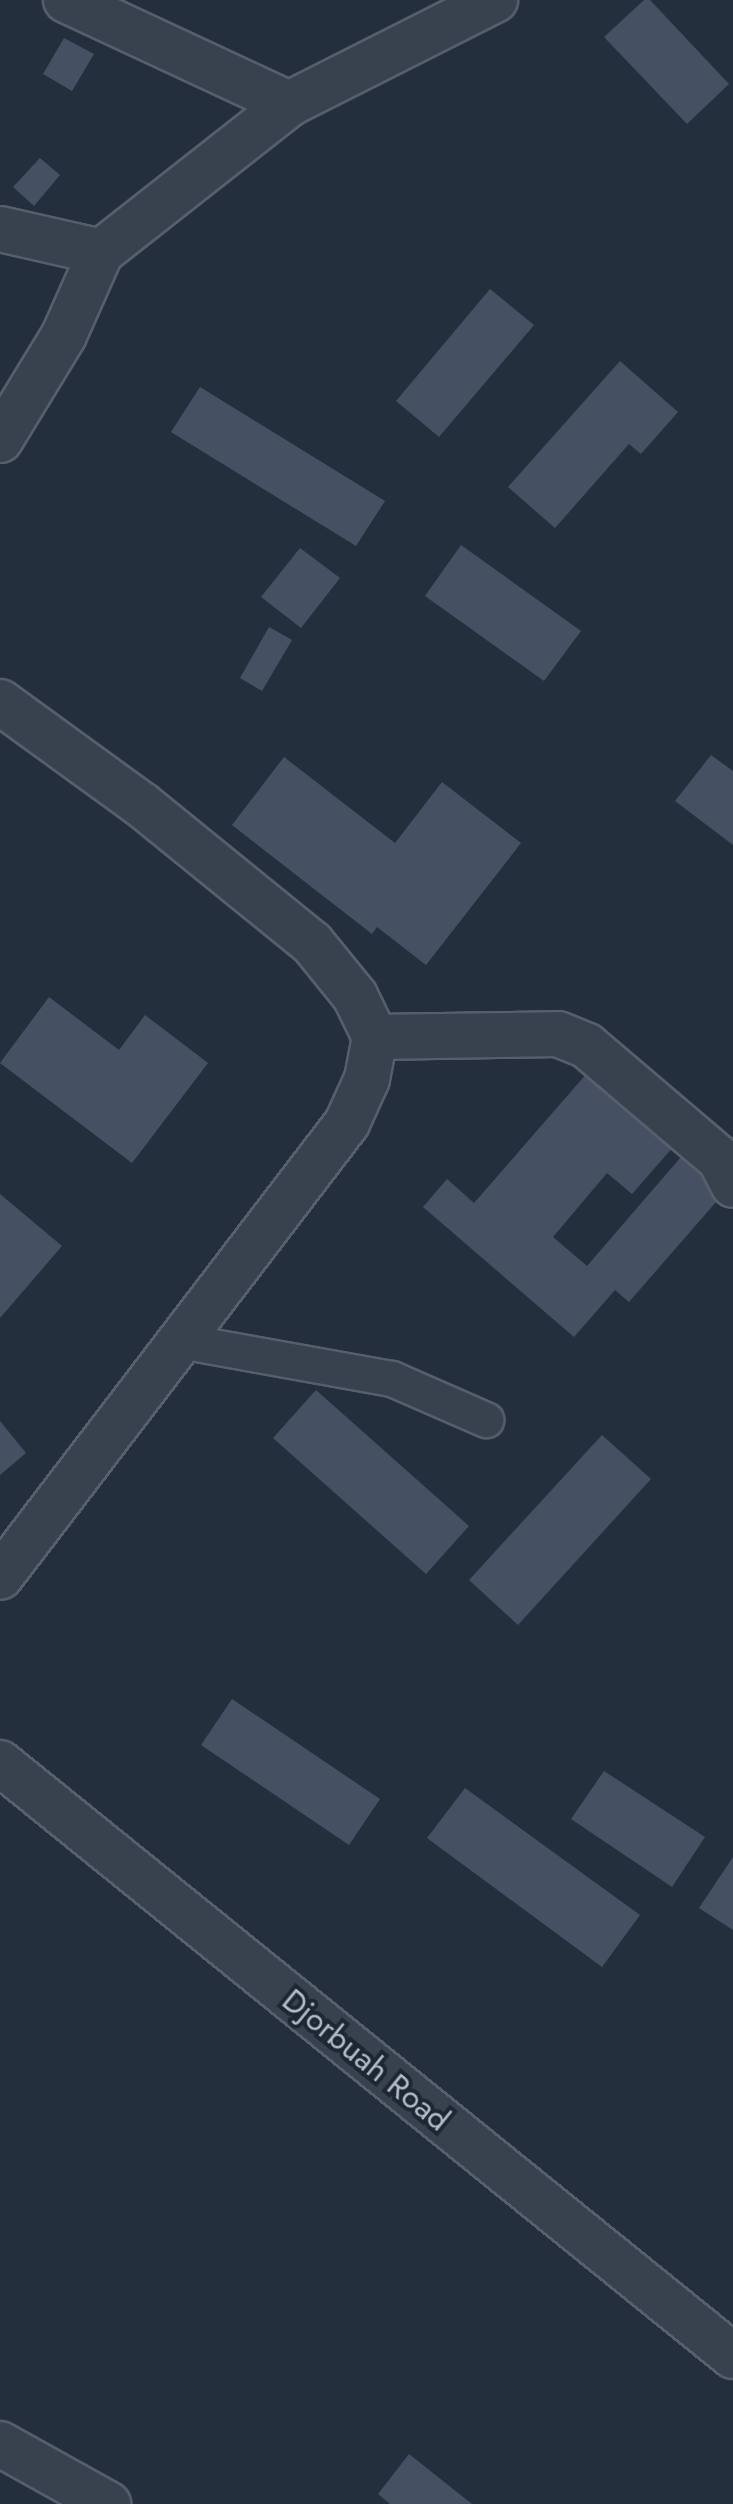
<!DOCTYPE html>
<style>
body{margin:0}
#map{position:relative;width:733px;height:2504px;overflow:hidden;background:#242f3e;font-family:Jost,sans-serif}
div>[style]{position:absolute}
.building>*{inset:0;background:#455162}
.roads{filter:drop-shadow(2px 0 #565f6c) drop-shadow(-2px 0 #565f6c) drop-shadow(0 2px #565f6c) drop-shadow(0 -2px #565f6c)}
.lane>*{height:34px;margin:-17px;padding:0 17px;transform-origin:17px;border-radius:17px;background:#38414e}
.street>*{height:44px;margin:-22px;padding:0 22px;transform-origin:22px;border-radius:22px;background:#38414e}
span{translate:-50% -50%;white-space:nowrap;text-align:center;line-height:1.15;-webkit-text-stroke:8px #1d2633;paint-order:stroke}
.street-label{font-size:32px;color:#b4bcc9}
</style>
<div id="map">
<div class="building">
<div style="clip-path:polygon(644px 0,650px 0,729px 84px,687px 124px,604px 37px)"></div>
<div style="clip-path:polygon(64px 38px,94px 54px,72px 91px,43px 74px)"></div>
<div style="clip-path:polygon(40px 158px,60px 175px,34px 206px,13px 187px)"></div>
<div style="clip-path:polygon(490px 289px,534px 325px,439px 437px,396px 401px)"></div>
<div style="clip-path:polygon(620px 361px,678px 412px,641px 454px,629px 444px,555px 528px,508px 487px)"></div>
<div style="clip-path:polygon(200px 387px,385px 501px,356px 546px,171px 432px)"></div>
<div style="clip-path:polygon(461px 545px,581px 631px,544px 681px,425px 596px)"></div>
<div style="clip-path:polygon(300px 548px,340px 578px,301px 628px,261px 597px)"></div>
<div style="clip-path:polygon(269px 627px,292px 640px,262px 691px,240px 678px)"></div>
<div style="clip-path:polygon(711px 755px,733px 771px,733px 845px,675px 801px)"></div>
<div style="clip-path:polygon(284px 757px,395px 843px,442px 782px,521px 843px,426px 965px,377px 927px,372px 934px,232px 825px)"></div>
<div style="clip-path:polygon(49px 997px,119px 1050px,145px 1015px,208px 1063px,132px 1163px,0 1063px)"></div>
<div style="clip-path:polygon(588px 1072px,674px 1146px,632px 1194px,607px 1173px,553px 1237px,587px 1266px,681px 1157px,723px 1194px,629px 1302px,615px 1290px,574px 1337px,423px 1207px,447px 1179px,474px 1203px)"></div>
<div style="clip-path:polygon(0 1194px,62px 1246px,0 1318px)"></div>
<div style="clip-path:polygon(316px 1390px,469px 1526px,426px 1574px,273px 1438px)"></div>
<div style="clip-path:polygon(0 1421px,26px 1453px,0 1475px)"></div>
<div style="clip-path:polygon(602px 1435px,651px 1479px,518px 1625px,469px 1580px)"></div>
<div style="clip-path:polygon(232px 1699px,380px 1799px,349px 1845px,201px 1745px)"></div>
<div style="clip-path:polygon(604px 1771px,705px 1837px,672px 1887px,571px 1819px)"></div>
<div style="clip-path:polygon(465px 1788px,640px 1915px,602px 1967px,427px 1838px)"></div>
<div style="clip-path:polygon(733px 1857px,733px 1930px,699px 1908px)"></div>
<div style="clip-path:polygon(409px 2454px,472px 2504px,390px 2504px,378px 2494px)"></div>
</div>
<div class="roads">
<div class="lane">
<div style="left:180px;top:1341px;width:215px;rotate:10.2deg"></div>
<div style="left:392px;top:1379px;width:103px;rotate:23.6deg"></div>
</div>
<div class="street">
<div style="left:66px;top:0;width:246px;rotate:25deg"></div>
<div style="left:0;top:229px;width:104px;rotate:12.8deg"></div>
<div style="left:0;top:440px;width:123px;rotate:-58.6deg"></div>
<div style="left:64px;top:335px;width:91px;rotate:-66deg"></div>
<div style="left:101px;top:252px;width:239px;rotate:-38.2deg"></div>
<div style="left:289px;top:104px;width:231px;rotate:-26.8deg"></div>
<div style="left:0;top:702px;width:175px;rotate:36deg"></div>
<div style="left:142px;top:805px;width:219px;rotate:39.1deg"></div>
<div style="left:312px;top:943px;width:68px;rotate:50.9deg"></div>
<div style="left:355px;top:996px;width:46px;rotate:64deg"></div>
<div style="left:375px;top:1037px;width:43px;rotate:100.8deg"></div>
<div style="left:367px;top:1079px;width:48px;rotate:114.4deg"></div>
<div style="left:347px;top:1123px;width:571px;rotate:127.39deg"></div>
<div style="left:375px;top:1037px;width:183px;rotate:-0.9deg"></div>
<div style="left:558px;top:1034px;width:31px;rotate:22deg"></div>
<div style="left:587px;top:1046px;width:175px;rotate:40.4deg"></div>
<div style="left:720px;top:1159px;width:29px;rotate:63deg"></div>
<div style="left:0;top:1763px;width:943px;rotate:38.97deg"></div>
<div style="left:0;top:2444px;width:124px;rotate:29.1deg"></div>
</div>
</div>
<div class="street-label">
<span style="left:366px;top:2060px;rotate:39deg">Djorbuah Road</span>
</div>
</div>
